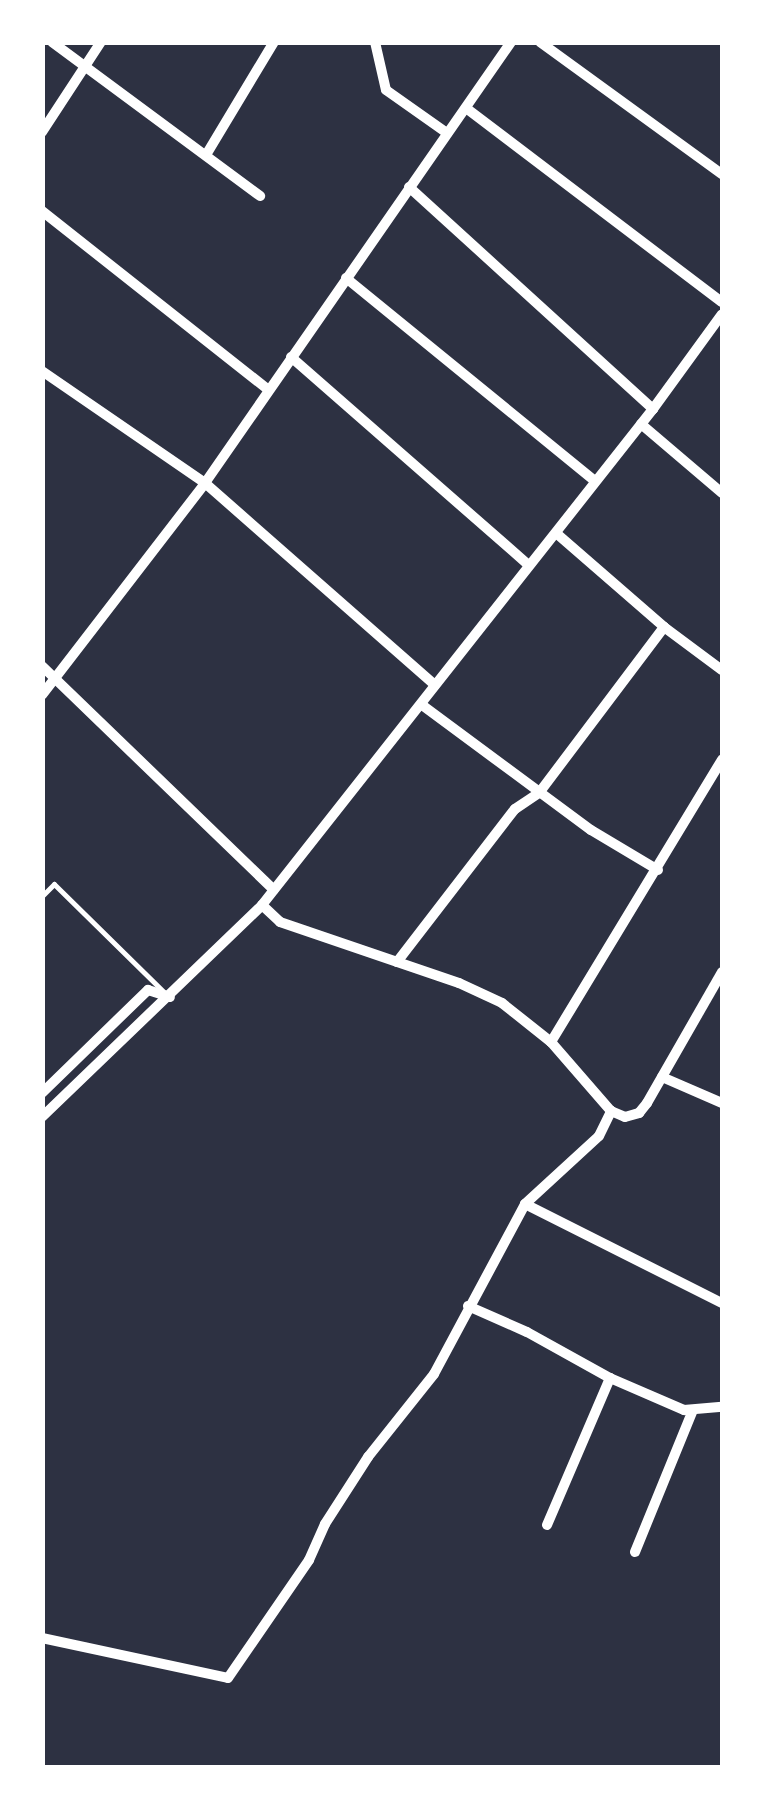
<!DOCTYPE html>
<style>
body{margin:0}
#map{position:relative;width:765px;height:1810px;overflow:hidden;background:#2d3142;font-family:"Noto Serif",serif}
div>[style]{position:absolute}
.service>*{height:5px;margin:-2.5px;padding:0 2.5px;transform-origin:2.5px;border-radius:2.5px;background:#fff}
.minor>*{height:10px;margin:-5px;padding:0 5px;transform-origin:5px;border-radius:5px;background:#fff}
span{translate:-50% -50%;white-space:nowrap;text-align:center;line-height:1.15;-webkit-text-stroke:8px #fff;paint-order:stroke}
.frame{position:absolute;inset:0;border:45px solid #fff;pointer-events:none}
</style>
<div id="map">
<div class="service">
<div style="left:42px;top:896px;width:17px;rotate:-45deg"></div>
<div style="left:54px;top:884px;width:154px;rotate:44.5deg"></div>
</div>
<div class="minor">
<div style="left:52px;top:42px;width:259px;rotate:36.5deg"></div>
<div style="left:375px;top:42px;width:49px;rotate:77.1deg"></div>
<div style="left:386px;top:90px;width:75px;rotate:35.2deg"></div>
<div style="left:540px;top:42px;width:225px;rotate:36deg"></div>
<div style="left:466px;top:108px;width:321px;rotate:37.2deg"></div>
<div style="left:42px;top:132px;width:108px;rotate:-56.8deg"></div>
<div style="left:206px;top:155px;width:132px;rotate:-59deg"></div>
<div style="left:409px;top:187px;width:330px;rotate:42.3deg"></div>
<div style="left:42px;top:211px;width:287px;rotate:38.3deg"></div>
<div style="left:346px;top:278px;width:321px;rotate:39.2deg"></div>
<div style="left:291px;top:357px;width:316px;rotate:41.2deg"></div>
<div style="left:42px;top:371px;width:198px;rotate:34.5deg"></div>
<div style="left:205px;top:483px;width:306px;rotate:41.3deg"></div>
<div style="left:641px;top:424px;width:106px;rotate:40.4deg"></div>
<div style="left:556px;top:533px;width:143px;rotate:41deg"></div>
<div style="left:664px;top:627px;width:72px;rotate:36.6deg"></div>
<div style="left:42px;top:666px;width:322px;rotate:44deg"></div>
<div style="left:42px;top:695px;width:267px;rotate:-52.4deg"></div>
<div style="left:205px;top:483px;width:537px;rotate:-55.24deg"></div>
<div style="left:422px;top:705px;width:210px;rotate:36.5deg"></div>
<div style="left:591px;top:830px;width:78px;rotate:30.8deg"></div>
<div style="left:262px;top:905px;width:25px;rotate:43deg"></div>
<div style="left:280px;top:922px;width:189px;rotate:18.8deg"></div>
<div style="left:459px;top:983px;width:47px;rotate:24.9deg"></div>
<div style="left:502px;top:1003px;width:63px;rotate:38.5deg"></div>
<div style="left:551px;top:1042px;width:91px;rotate:49deg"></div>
<div style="left:611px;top:1111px;width:15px;rotate:23deg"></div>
<div style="left:625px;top:1117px;width:15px;rotate:-16deg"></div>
<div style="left:639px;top:1113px;width:13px;rotate:-51deg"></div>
<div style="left:647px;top:1103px;width:151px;rotate:-60.2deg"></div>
<div style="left:397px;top:962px;width:193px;rotate:-52.4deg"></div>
<div style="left:515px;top:809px;width:29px;rotate:-34deg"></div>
<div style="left:539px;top:793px;width:208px;rotate:-53deg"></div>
<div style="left:551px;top:1042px;width:330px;rotate:-58.8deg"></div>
<div style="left:662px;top:1077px;width:65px;rotate:23.4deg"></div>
<div style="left:42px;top:1093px;width:148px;rotate:-44.2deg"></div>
<div style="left:148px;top:990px;width:23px;rotate:18deg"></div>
<div style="left:42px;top:1117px;width:306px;rotate:-43.9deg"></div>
<div style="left:262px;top:905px;width:632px;rotate:-51.75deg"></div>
<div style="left:653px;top:409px;width:117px;rotate:-54deg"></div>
<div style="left:525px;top:1204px;width:220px;rotate:26.7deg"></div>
<div style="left:468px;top:1306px;width:64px;rotate:23.8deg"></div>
<div style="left:527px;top:1332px;width:95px;rotate:29deg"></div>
<div style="left:610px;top:1378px;width:81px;rotate:23.4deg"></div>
<div style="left:684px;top:1410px;width:38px;rotate:-5deg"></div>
<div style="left:547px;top:1525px;width:160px;rotate:-66.8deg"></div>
<div style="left:635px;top:1552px;width:153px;rotate:-67.8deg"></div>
<div style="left:42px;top:1638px;width:190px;rotate:12.1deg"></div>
<div style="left:228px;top:1678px;width:143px;rotate:-55.5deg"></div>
<div style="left:309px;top:1560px;width:39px;rotate:-66deg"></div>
<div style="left:325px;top:1524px;width:80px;rotate:-57.3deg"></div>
<div style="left:368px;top:1457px;width:106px;rotate:-51.5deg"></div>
<div style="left:434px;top:1374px;width:193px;rotate:-61.8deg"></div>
<div style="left:525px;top:1204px;width:100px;rotate:-42.6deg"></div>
<div style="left:599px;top:1136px;width:28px;rotate:-64deg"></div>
</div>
<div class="frame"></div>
</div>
